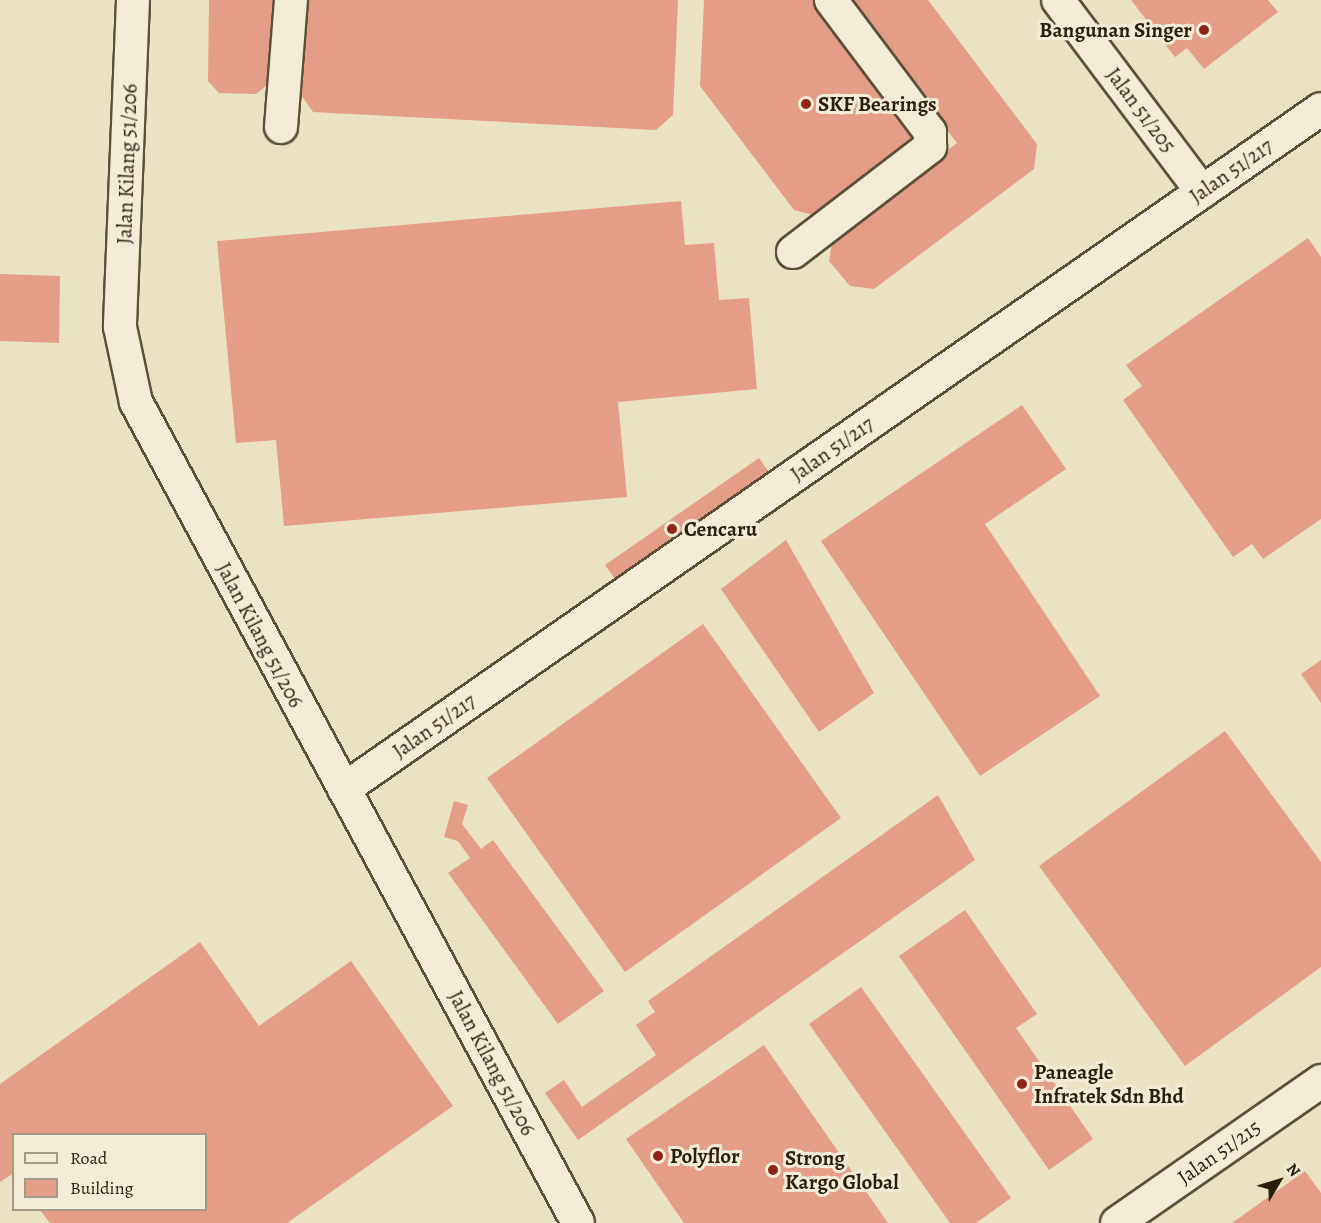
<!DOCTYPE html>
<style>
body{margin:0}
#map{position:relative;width:1321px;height:1223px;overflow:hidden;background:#ebe2c1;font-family:Alegreya,serif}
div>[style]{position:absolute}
.building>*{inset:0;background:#e49d87}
.roads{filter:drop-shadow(2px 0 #5d4f37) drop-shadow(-2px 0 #5d4f37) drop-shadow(0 2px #5d4f37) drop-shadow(0 -2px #5d4f37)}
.minor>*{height:32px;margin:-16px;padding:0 16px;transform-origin:16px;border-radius:16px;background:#f2ecd7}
.dots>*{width:16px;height:16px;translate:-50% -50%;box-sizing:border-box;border:3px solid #f2ecd7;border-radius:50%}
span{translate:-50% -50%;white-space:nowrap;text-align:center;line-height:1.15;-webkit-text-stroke:6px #f2ecd7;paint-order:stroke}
.poi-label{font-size:21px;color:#2e1e09;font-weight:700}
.right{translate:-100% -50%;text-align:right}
.left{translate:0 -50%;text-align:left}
.street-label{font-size:21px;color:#2e1e09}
.legend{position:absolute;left:12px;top:1133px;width:195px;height:78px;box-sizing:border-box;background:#f2ecd7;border:2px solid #a49a85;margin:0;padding:8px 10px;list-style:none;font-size:18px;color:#2e1e09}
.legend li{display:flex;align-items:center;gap:12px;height:30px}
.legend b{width:30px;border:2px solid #a49a85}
.north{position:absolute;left:1249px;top:1151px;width:60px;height:60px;-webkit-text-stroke:4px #f2ecd7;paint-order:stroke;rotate:52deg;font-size:16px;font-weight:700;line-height:24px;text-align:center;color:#2e1e09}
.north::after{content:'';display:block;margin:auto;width:21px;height:27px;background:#2e1e09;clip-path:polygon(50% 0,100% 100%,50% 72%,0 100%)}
</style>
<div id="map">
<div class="building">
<div style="clip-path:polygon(209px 0,275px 0,271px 82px,256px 94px,219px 93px,208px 81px)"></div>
<div style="clip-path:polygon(303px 0,678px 0,673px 115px,656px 130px,313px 112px,299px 92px)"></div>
<div style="clip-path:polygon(704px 0,820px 0,913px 121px,910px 147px,820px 217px,794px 210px,700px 86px)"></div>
<div style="clip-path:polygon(846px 0,928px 0,1037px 144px,1034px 169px,874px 289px,850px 286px,829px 261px,833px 236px,957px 143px)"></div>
<div style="clip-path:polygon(1131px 0,1268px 0,1278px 12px,1204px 69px,1187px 48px,1175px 57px)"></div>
<div style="clip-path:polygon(681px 201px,685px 245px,714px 243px,719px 300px,749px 298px,757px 389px,618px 402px,627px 497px,284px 526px,276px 440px,236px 443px,217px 241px)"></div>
<div style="clip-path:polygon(1308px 238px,1321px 257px,1321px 519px,1263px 559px,1252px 544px,1233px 557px,1123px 400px,1142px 386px,1126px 365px)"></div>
<div style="clip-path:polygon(0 274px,60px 276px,59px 343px,0 341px)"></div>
<div style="clip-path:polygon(1022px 405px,1066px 469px,985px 524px,1100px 696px,980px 776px,821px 541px)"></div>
<div style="clip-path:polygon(759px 458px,771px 475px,618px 583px,605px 565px)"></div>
<div style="clip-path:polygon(786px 540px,874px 693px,819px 732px,721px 589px)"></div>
<div style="clip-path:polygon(703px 624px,841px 818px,625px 972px,487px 778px)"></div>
<div style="clip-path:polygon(1321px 660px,1321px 703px,1301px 674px)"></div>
<div style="clip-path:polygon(1225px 731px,1321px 862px,1321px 967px,1185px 1066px,1039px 866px)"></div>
<div style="clip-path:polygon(938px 795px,975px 860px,578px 1140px,545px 1093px,564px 1080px,582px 1107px,656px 1055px,636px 1025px,655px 1012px,648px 1001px)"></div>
<div style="clip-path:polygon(454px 801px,468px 805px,462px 824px,481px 849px,493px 840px,604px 991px,558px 1024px,448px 873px,470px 858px,458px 841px,444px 837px)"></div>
<div style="clip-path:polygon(965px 910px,1037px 1014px,1016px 1028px,1093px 1139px,1049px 1170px,899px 956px)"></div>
<div style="clip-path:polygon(200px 942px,259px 1026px,351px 961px,453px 1106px,287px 1223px,50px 1223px,40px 1210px,206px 1210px,206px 1134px,14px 1134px,14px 1173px,0 1182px,0 1084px)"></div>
<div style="clip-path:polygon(861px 987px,1011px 1198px,976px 1223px,950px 1223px,809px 1024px)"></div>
<div style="clip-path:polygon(764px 1045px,888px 1223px,684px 1223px,626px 1139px)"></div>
<div style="clip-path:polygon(1305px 1171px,1321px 1193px,1321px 1223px,1232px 1223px)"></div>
</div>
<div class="roads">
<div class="minor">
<div style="left:133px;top:0;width:327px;rotate:92.3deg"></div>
<div style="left:120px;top:327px;width:77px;rotate:78deg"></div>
<div style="left:136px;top:402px;width:932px;rotate:61.7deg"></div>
<div style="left:1058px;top:0;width:240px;rotate:53.1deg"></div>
<div style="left:281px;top:127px;width:127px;rotate:-85.5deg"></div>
<div style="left:793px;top:252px;width:173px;rotate:-37.5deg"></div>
<div style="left:930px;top:147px;width:15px;rotate:-90deg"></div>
<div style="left:930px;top:132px;width:165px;rotate:-126.9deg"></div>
<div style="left:344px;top:789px;width:1190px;rotate:-34.84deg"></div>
<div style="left:1117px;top:1223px;width:249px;rotate:-34.8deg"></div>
</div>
</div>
<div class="dots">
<div style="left:1204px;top:30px;background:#8f2418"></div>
<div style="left:806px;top:104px;background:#8f2418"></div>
<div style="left:672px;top:529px;background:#8f2418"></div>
<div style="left:1022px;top:1084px;background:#8f2418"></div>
<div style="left:658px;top:1156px;background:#8f2418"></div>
<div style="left:773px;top:1170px;background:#8f2418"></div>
</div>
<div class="poi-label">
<span class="right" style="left:1192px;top:30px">Bangunan Singer</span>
<span class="left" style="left:818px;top:104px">SKF Bearings</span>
<span class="left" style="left:684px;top:529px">Cencaru</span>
<span class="left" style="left:1034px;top:1084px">Paneagle<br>Infratek Sdn Bhd</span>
<span class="left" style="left:670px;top:1156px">Polyflor</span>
<span class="left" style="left:785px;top:1170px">Strong<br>Kargo Global</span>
</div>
<div class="street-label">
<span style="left:1141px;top:110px;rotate:53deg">Jalan 51/205</span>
<span style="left:127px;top:164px;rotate:-88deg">Jalan Kilang 51/206</span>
<span style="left:1231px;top:171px;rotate:-35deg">Jalan 51/217</span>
<span style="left:832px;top:449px;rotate:-35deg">Jalan 51/217</span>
<span style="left:260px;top:635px;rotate:62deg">Jalan Kilang 51/206</span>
<span style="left:434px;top:726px;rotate:-35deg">Jalan 51/217</span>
<span style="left:492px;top:1063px;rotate:62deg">Jalan Kilang 51/206</span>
<span style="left:1219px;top:1152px;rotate:-35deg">Jalan 51/215</span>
</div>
<ul class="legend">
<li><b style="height:8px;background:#f2ecd7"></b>Road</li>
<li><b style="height:16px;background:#e49d87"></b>Building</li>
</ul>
<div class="north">N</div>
</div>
